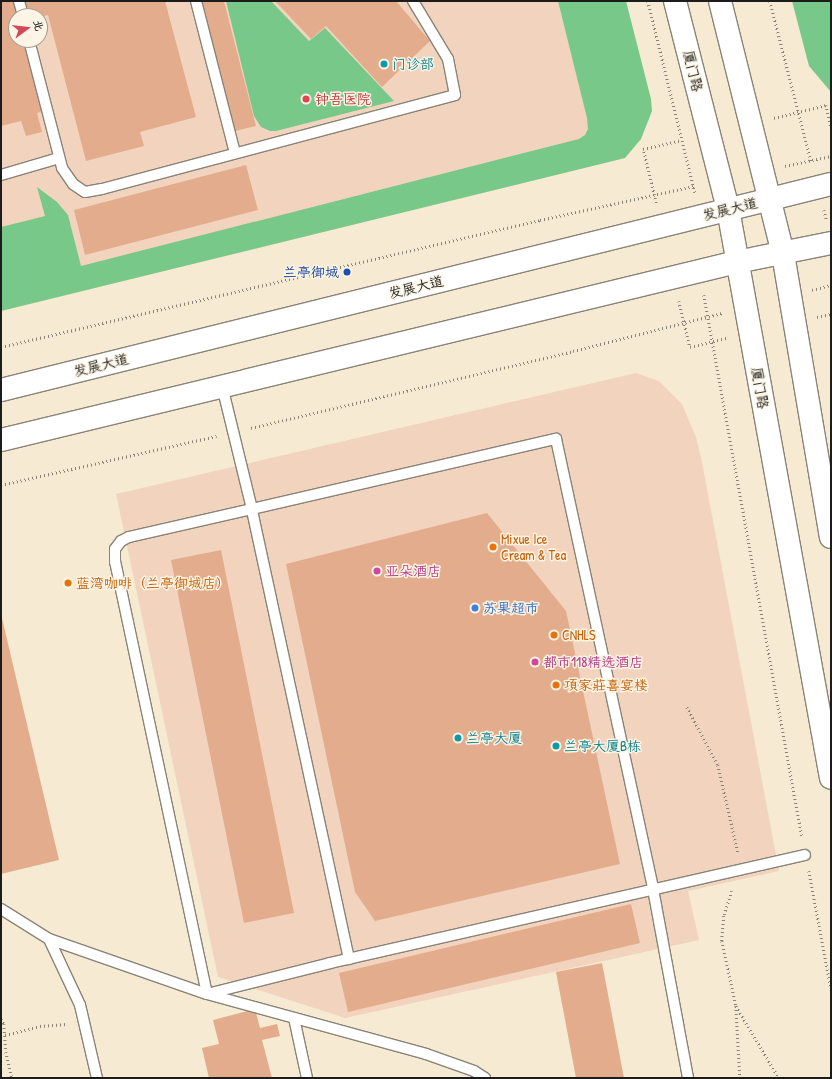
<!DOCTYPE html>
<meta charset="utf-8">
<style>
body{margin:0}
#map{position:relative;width:832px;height:1079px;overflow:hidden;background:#f6ead2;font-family:"Patrick Hand","LXGW WenKai TC",sans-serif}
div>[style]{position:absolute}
.built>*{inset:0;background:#f2d4be}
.green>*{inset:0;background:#78c889}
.building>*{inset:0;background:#e3ad8d}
.path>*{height:2.5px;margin-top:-1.25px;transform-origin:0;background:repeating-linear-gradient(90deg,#898377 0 1px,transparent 0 4px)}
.roads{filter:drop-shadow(1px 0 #898377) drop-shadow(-1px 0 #898377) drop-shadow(0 1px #898377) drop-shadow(0 -1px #898377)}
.service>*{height:10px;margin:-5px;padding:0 5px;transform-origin:5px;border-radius:5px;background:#fff}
.tertiary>*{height:22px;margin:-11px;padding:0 11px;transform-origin:11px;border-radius:11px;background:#fff}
.primary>*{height:22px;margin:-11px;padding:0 11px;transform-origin:11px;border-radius:11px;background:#fff}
.dots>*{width:11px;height:11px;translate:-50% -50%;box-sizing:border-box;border:2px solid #fcf5e5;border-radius:50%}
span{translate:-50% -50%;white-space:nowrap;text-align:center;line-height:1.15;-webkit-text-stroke:3px #fcf5e5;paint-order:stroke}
.culture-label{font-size:14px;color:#0d838f}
.left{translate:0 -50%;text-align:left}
.street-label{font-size:14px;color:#1c1c1c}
.health-label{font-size:14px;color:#be3a42}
.transit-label{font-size:14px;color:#164399}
.right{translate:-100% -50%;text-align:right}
.food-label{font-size:14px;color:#c56008}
.hotel-label{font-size:14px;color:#b23c85}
.shop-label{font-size:14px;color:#366cbe}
.frame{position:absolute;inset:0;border:2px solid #1c1c1c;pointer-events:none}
.north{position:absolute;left:8px;top:8px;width:40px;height:40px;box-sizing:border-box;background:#fcf5e5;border:1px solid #a29e95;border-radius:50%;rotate:75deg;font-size:11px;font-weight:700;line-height:16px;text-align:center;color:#1c1c1c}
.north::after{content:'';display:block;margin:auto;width:14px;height:18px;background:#d1495b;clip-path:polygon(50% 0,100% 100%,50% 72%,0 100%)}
</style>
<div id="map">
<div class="built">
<div style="clip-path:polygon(evenodd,1px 1px,588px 1px,625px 158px,1px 311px,1px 1px,16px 16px,40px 16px,40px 40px,16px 40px,16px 16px)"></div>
<div style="clip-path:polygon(636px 373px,659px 381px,682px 404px,696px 437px,702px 462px,779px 871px,688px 891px,699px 940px,345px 1018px,218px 977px,116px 494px)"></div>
</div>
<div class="green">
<div style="clip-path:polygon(226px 1px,271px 1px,309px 41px,325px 28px,394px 101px,276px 131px,270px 131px,261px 127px,254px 116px)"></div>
<div style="clip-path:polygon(558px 1px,626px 1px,651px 99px,652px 111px,641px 139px,625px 158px,1px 311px,1px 227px,45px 216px,37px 187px,57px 202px,68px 215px,81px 266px,579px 139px,585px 135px,588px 129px,587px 118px)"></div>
<div style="clip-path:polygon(792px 1px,831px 1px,831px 92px,809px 66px)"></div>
</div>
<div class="building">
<div style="clip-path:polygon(1px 1px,165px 1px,196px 117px,140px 132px,144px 146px,86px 161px,48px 15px,40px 17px,16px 16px,16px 40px,32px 40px,51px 109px,37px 113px,42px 132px,26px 136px,21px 121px,1px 126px)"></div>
<div style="clip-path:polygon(202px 1px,224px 1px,256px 126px,235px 131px)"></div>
<div style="clip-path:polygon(275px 1px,396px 1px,430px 41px,382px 87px,326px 26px,311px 39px)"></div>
<div style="clip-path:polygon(246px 165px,258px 210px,85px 255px,74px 210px)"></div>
<div style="clip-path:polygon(487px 513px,566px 611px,620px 864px,375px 921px,355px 892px,286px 564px)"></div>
<div style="clip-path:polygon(221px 550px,294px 913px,244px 923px,171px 560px)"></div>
<div style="clip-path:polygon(1px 614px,59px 860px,1px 874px)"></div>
<div style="clip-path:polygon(631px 904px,640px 943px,348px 1012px,339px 973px)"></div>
<div style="clip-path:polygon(602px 963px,624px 1078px,576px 1078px,556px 972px)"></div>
<div style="clip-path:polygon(255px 1009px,260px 1028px,277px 1024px,280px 1036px,262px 1040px,272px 1078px,209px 1078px,202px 1048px,219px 1044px,213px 1020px)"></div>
</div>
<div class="path">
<div style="left:648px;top:1px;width:198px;rotate:76.2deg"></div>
<div style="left:770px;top:1px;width:165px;rotate:75.6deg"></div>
<div style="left:774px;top:118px;width:54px;rotate:-14deg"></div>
<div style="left:826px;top:105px;width:22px;rotate:77deg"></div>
<div style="left:785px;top:166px;width:47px;rotate:-12.3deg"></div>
<div style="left:656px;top:203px;width:56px;rotate:-103.5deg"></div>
<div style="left:643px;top:149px;width:39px;rotate:-13deg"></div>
<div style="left:824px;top:210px;width:11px;rotate:75deg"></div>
<div style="left:812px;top:290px;width:20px;rotate:-15deg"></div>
<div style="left:704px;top:295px;width:551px;rotate:79.75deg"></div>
<div style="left:679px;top:301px;width:47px;rotate:76.6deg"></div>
<div style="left:690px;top:347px;width:38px;rotate:-14deg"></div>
<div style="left:817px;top:317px;width:14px;rotate:-12deg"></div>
<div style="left:1px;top:347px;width:554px;rotate:-13.26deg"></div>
<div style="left:540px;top:220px;width:158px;rotate:-12.4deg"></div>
<div style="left:251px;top:428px;width:331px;rotate:-13.4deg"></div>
<div style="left:573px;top:351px;width:154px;rotate:-14.3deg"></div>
<div style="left:1px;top:485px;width:221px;rotate:-12.8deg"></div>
<div style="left:687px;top:707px;width:66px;rotate:61.9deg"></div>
<div style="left:718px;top:765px;width:89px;rotate:77.1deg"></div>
<div style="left:809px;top:871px;width:119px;rotate:79.4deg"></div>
<div style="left:732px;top:891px;width:26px;rotate:108deg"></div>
<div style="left:724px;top:916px;width:25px;rotate:95deg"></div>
<div style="left:722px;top:941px;width:66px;rotate:77.8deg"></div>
<div style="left:736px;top:1006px;width:84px;rotate:59.2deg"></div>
<div style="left:736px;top:1006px;width:72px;rotate:86.8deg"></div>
<div style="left:1px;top:1019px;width:6px;rotate:59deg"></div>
<div style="left:4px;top:1024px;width:28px;rotate:86deg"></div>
<div style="left:6px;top:1052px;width:27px;rotate:77deg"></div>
<div style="left:5px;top:1035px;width:36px;rotate:-14deg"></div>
<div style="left:40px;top:1026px;width:27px;rotate:-4deg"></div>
</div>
<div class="roads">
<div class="service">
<div style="left:19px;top:1px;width:16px;rotate:75deg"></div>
<div style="left:196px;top:1px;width:157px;rotate:75.6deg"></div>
<div style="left:29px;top:40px;width:132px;rotate:75.5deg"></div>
<div style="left:62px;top:168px;width:19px;rotate:55deg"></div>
<div style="left:73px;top:184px;width:14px;rotate:34deg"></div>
<div style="left:85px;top:192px;width:17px;rotate:-10deg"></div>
<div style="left:102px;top:189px;width:365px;rotate:-14.9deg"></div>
<div style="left:455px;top:95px;width:37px;rotate:-101deg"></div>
<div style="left:448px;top:59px;width:68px;rotate:-121.1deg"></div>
<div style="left:1px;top:175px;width:60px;rotate:-16.3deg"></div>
<div style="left:1px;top:909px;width:57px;rotate:32deg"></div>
<div style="left:49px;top:939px;width:73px;rotate:64.8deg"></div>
<div style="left:80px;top:1005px;width:75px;rotate:76.9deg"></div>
<div style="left:49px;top:939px;width:167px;rotate:19.2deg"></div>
<div style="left:207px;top:994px;width:227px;rotate:15.3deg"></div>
<div style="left:426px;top:1054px;width:51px;rotate:19.5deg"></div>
<div style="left:474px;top:1071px;width:13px;rotate:32deg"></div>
<div style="left:349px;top:959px;width:460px;rotate:-102.2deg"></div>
<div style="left:252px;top:509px;width:312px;rotate:-13deg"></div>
<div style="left:556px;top:439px;width:460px;rotate:77.8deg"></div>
<div style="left:653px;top:889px;width:192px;rotate:79.5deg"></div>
<div style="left:207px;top:994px;width:442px;rotate:-102deg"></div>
<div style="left:115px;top:562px;width:13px;rotate:-90deg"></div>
<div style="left:115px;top:549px;width:10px;rotate:-53deg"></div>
<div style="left:121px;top:541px;width:9px;rotate:-27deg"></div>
<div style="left:129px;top:537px;width:126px;rotate:-12.8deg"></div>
<div style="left:252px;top:509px;width:127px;rotate:-103.7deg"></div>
<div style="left:207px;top:994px;width:127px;rotate:-14.1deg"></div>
<div style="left:330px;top:963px;width:487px;rotate:-12.8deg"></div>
<div style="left:294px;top:1018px;width:61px;rotate:77.8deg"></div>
</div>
<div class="tertiary">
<div style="left:675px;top:1px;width:215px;rotate:75.7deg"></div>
<div style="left:728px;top:209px;width:578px;rotate:79.74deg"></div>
<div style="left:720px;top:1px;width:261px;rotate:76deg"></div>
<div style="left:783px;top:254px;width:287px;rotate:80.4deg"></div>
</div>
<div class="primary">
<div style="left:1px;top:390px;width:855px;rotate:-13.94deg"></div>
<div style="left:1px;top:440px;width:757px;rotate:-13.6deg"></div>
<div style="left:737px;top:262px;width:96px;rotate:-11.4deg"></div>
</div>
</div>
<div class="dots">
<div style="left:384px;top:64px;background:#0f9aa8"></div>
<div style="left:306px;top:99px;background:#e0444e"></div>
<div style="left:347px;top:272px;background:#1a4fb4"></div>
<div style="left:493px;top:547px;background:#e8710a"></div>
<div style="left:377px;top:571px;background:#d1479c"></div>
<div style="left:68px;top:583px;background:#e8710a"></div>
<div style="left:475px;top:608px;background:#3f7fe0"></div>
<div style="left:554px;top:635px;background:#e8710a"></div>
<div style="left:535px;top:662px;background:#d1479c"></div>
<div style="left:556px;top:685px;background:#e8710a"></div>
<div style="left:458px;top:738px;background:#0f9aa8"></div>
<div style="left:556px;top:746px;background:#0f9aa8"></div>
</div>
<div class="culture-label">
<span class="left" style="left:392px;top:64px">门诊部</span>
<span class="left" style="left:466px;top:738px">兰亭大厦</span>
<span class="left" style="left:564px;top:746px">兰亭大厦B栋</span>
</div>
<div class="street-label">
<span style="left:693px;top:71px;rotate:76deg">厦门路</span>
<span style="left:730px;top:209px;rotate:-14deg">发展大道</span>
<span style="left:416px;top:287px;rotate:-14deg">发展大道</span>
<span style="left:101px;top:365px;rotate:-14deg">发展大道</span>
<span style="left:760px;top:388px;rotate:80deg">厦门路</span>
</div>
<div class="health-label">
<span class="left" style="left:315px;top:99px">钟吾医院</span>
</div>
<div class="transit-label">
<span class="right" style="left:339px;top:272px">兰亭御城</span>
</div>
<div class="food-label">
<span class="left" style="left:501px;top:547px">Mixue Ice<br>Cream &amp; Tea</span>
<span class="left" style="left:76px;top:583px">蓝湾咖啡（兰亭御城店）</span>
<span class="left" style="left:562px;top:635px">CNHLS</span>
<span class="left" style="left:564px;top:685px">項家莊喜宴楼</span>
</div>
<div class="hotel-label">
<span class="left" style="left:385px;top:571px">亚朵酒店</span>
<span class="left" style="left:543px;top:662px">都市118精选酒店</span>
</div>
<div class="shop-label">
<span class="left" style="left:483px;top:608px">苏果超市</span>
</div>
<div class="frame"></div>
<div class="north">北</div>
</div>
